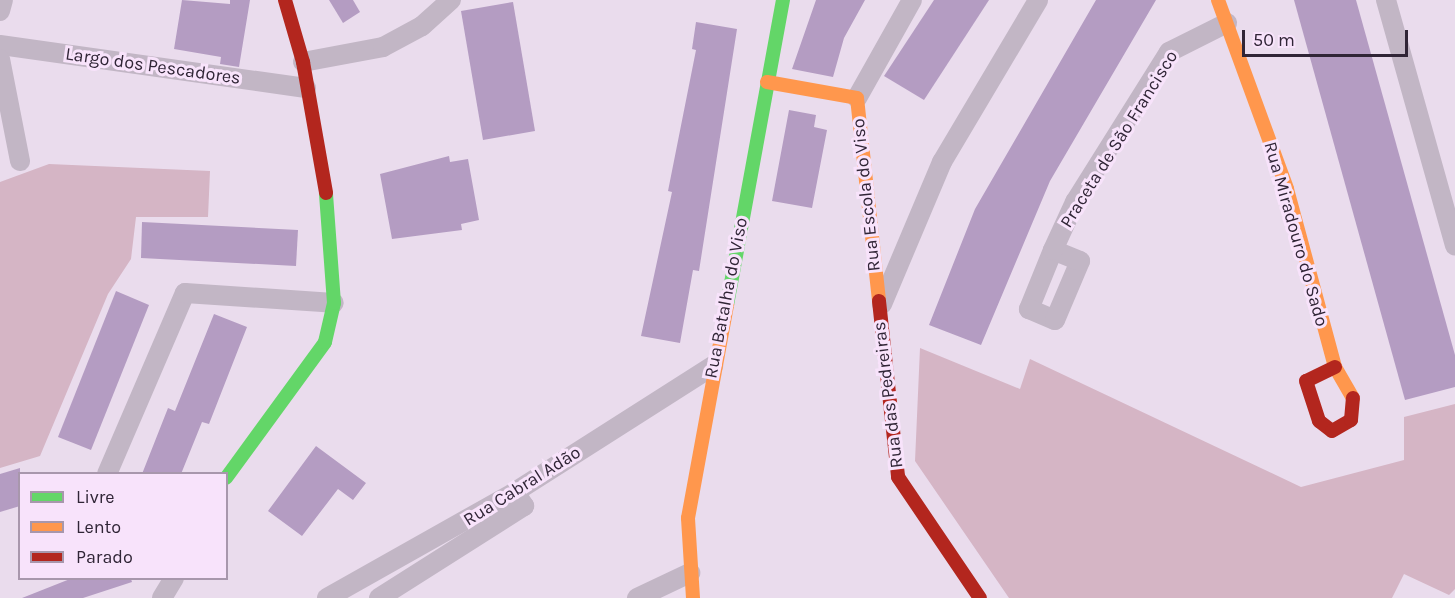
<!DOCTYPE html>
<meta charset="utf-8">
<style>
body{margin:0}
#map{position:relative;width:1455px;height:598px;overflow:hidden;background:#eadced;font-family:Karla,sans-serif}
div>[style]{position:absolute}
.green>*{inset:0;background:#d5b5c5}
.building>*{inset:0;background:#b49cc2}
.street>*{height:20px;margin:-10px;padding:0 10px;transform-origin:10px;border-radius:10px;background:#c2b6c5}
.fast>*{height:14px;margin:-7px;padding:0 7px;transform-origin:7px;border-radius:7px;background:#63d668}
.slow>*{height:14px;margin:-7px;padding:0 7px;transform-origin:7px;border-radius:7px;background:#ff974d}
.jam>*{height:14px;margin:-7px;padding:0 7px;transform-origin:7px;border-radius:7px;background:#b3261e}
span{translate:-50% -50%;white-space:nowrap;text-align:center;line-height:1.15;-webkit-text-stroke:6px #f8e3fb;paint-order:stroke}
.street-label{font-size:18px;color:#302536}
.legend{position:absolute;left:18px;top:472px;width:210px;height:108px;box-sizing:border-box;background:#f8e3fb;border:2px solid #a897ac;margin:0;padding:8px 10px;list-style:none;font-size:18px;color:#302536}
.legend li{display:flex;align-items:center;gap:12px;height:30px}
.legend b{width:30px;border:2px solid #a897ac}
.scale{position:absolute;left:1242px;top:30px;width:166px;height:27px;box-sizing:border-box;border:3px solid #302536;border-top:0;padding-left:8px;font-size:18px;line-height:21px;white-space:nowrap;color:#302536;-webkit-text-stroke:4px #f8e3fb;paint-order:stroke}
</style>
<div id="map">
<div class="green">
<div style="clip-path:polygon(49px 164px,210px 171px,208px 217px,136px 217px,131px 259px,108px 294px,40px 456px,0 468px,0 182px)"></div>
<div style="clip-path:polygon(920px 348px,1020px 389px,1030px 359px,1301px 487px,1404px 460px,1404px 417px,1455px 404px,1455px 589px,1449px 595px,1404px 574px,1392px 598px,1009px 598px,915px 461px)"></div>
</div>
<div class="building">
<div style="clip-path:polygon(182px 0,230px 4px,230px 0,250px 0,239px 67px,220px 64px,221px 57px,174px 49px)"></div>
<div style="clip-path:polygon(329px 0,353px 0,360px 12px,343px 23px)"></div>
<div style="clip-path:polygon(816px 0,865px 0,844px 38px,833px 77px,792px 69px)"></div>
<div style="clip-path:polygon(934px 0,989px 0,924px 100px,884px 76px)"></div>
<div style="clip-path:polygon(1096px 0,1156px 0,1050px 181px,981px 345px,929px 325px,975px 209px)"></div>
<div style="clip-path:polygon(1294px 0,1356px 0,1455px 355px,1455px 387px,1405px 400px)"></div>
<div style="clip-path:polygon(513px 2px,535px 131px,483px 140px,461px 11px)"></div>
<div style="clip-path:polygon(696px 22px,737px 29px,699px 271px,693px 270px,680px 343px,641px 336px,672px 192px,668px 191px,696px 50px,692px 49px)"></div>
<div style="clip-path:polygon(789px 110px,816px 115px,814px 127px,827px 130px,812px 208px,772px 201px)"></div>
<div style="clip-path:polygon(449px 156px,450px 162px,468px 159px,479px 220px,461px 224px,462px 230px,392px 239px,380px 174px)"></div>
<div style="clip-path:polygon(142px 222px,298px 230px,296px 266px,141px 258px)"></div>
<div style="clip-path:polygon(116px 291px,149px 305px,91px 450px,58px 437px)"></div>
<div style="clip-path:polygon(214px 314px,247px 327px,209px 424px,202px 422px,181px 474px,142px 474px,168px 408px,175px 411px)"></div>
<div style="clip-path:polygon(316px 446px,366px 483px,353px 500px,338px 489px,302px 536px,268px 511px)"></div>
<div style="clip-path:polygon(20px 468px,20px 506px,0 512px,0 474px)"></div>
<div style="clip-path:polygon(70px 579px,131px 579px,132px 582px,83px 598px,22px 598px)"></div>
</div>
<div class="street">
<div style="left:1386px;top:0;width:255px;rotate:74.3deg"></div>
<div style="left:0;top:11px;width:11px;rotate:-75deg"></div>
<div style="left:0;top:45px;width:309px;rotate:8deg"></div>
<div style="left:0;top:59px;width:104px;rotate:78.9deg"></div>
<div style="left:303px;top:62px;width:81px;rotate:-10.6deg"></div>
<div style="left:383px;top:47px;width:44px;rotate:-28.3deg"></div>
<div style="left:422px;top:26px;width:39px;rotate:-42deg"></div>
<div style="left:857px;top:98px;width:112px;rotate:-60.7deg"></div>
<div style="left:1053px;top:250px;width:64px;rotate:112.1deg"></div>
<div style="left:1029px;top:309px;width:28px;rotate:23deg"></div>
<div style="left:1055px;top:320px;width:64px;rotate:-67deg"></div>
<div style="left:1080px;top:261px;width:29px;rotate:-158deg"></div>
<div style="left:1053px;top:250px;width:53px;rotate:-65.4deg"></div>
<div style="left:1075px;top:202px;width:177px;rotate:-57.9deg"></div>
<div style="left:1169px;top:52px;width:65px;rotate:-26.6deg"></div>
<div style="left:882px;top:304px;width:154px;rotate:-67.1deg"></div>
<div style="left:942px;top:162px;width:188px;rotate:-59.3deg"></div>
<div style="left:107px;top:474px;width:197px;rotate:-66.7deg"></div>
<div style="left:185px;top:293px;width:149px;rotate:3.8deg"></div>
<div style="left:162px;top:598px;width:23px;rotate:-59deg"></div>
<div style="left:327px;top:598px;width:216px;rotate:-29.4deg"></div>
<div style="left:515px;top:492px;width:235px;rotate:-32.5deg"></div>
<div style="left:379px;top:598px;width:172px;rotate:-32.4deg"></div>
<div style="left:524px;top:506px;width:17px;rotate:-123deg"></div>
<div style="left:637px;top:598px;width:59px;rotate:-25.3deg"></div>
</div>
<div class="fast">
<div style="left:727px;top:305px;width:310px;rotate:-79.6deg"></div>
<div style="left:226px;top:478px;width:168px;rotate:-53.9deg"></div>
<div style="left:325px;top:342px;width:40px;rotate:-77deg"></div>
<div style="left:334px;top:303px;width:110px;rotate:-94.2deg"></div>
</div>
<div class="slow">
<div style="left:1218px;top:0;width:201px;rotate:69.9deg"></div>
<div style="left:1287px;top:189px;width:184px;rotate:74.9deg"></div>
<div style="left:1335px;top:367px;width:36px;rotate:60deg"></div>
<div style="left:767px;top:82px;width:91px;rotate:10.1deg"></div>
<div style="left:857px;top:98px;width:204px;rotate:83.8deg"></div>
<div style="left:693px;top:598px;width:80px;rotate:-93.6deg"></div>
<div style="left:688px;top:518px;width:217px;rotate:-79.6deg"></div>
</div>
<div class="jam">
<div style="left:285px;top:0;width:65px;rotate:73.8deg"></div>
<div style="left:303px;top:62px;width:133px;rotate:80deg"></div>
<div style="left:879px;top:301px;width:177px;rotate:83.8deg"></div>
<div style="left:898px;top:477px;width:146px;rotate:55.9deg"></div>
<div style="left:1335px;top:367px;width:32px;rotate:154deg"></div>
<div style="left:1306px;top:381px;width:42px;rotate:72deg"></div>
<div style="left:1319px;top:421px;width:16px;rotate:38deg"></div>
<div style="left:1332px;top:431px;width:22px;rotate:-30deg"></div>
<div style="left:1351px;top:420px;width:22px;rotate:-85deg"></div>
</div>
<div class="street-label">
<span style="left:153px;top:66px;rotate:8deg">Largo dos Pescadores</span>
<span style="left:1119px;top:139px;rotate:-58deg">Praceta de São Francisco</span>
<span style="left:866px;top:195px;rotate:-96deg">Rua Escola do Viso</span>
<span style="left:1296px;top:234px;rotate:74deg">Rua Miradouro do Sado</span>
<span style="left:726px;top:298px;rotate:-79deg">Rua Batalha do Viso</span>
<span style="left:888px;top:395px;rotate:-97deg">Rua das Pedreiras</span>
<span style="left:522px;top:486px;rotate:-32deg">Rua Cabral Adão</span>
</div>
<ul class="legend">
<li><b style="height:8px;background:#63d668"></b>Livre</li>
<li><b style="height:8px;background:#ff974d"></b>Lento</li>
<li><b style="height:8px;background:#b3261e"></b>Parado</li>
</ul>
<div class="scale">50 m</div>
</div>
